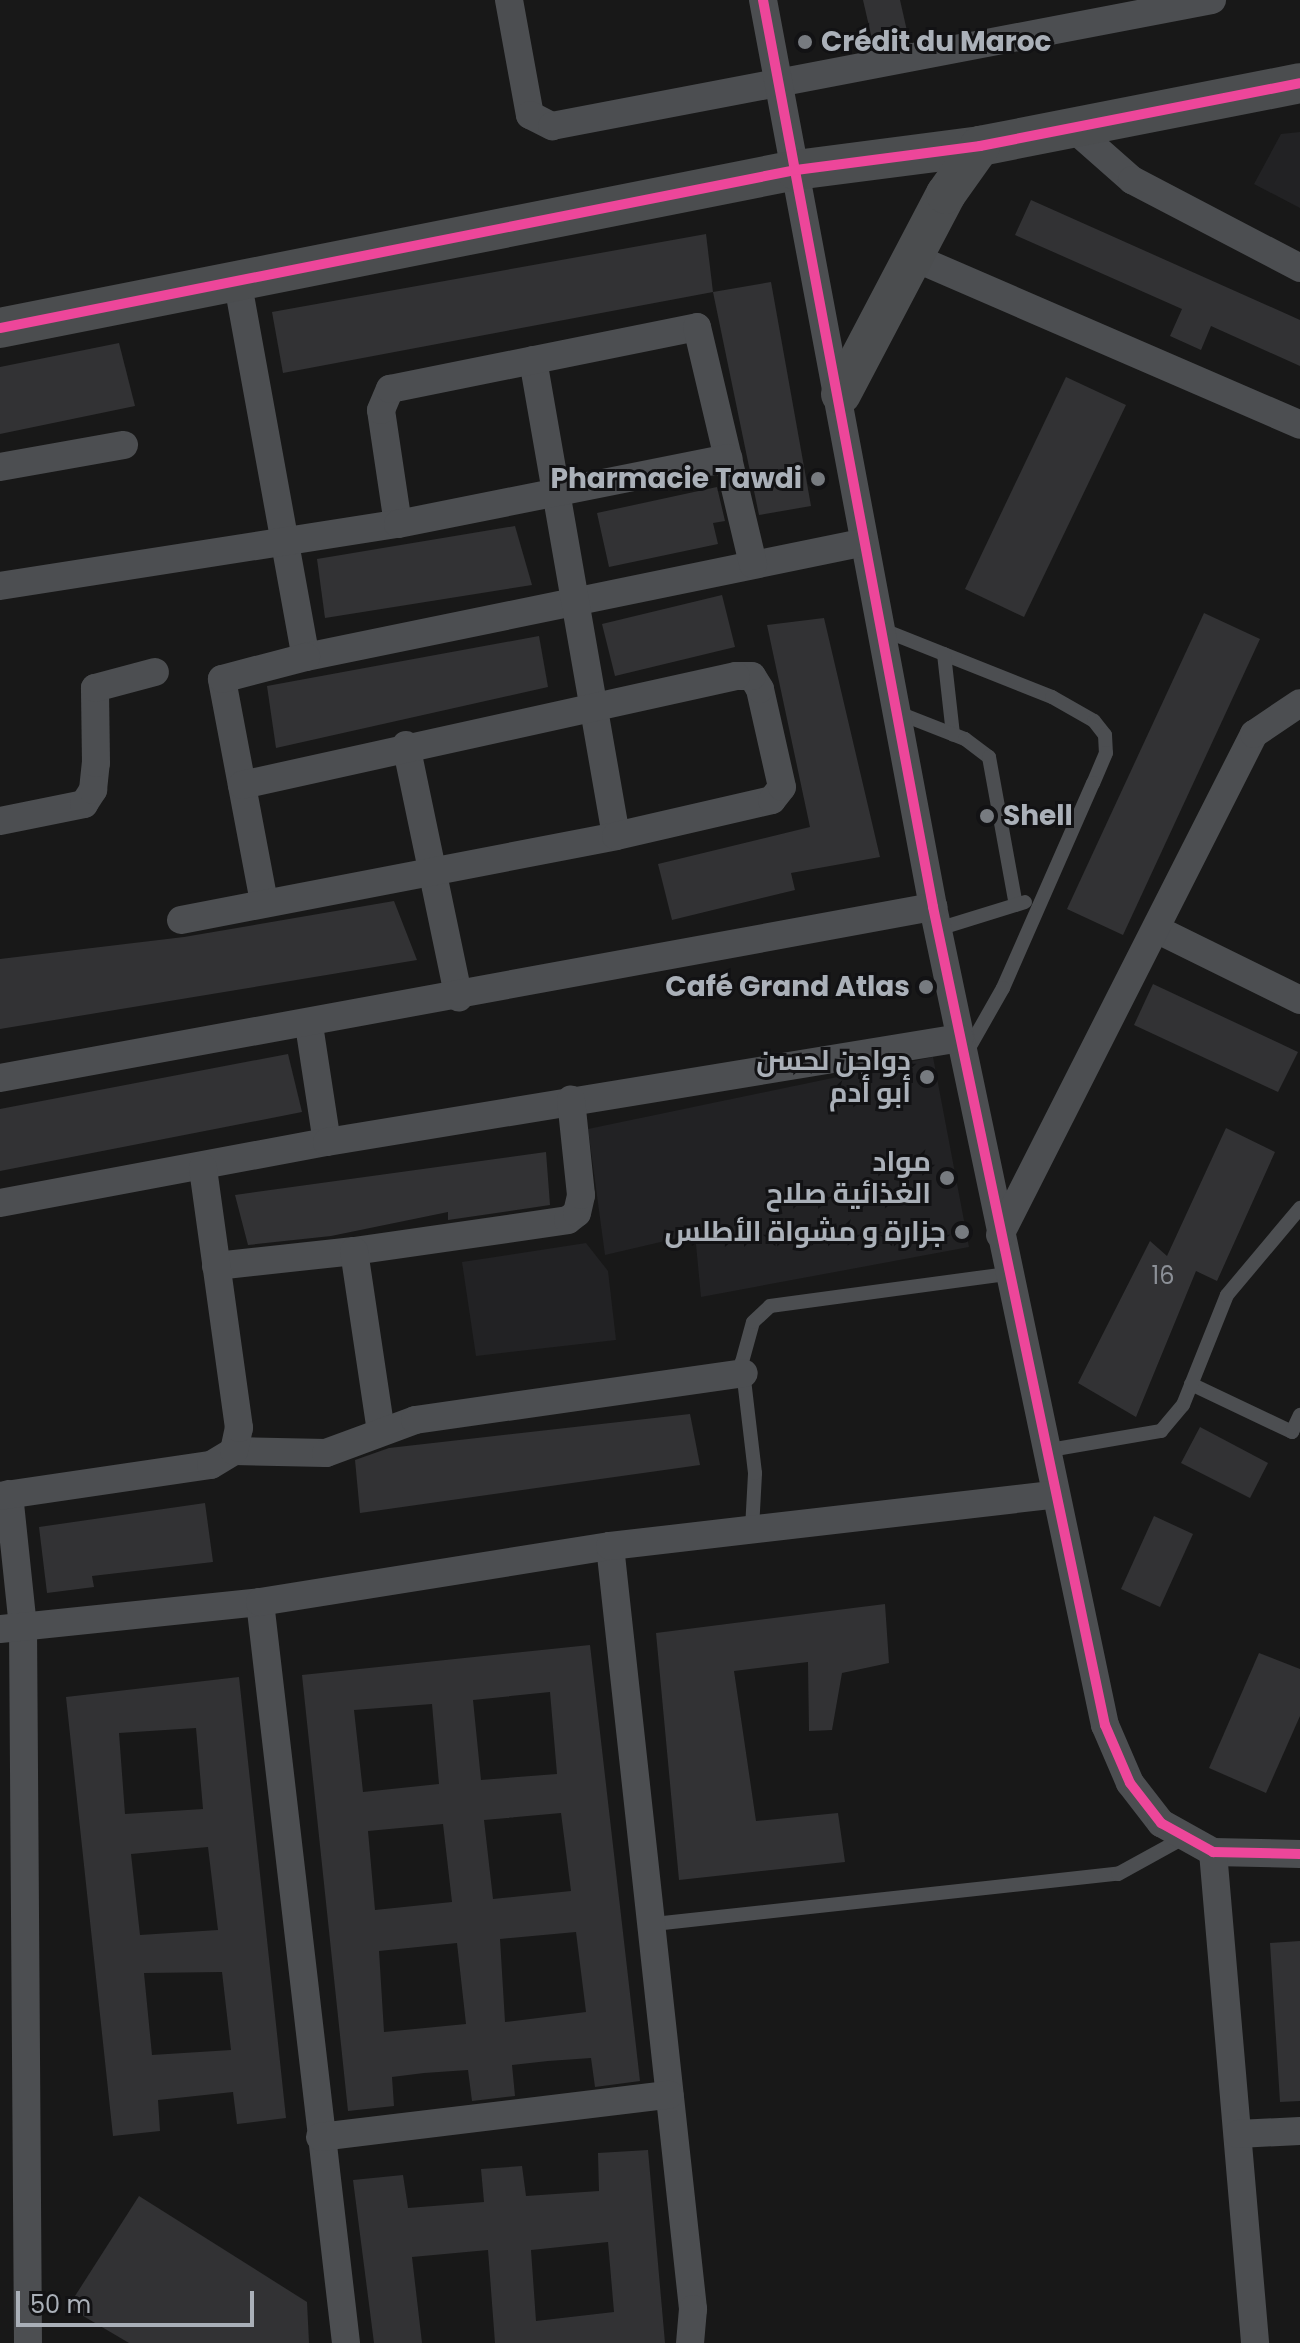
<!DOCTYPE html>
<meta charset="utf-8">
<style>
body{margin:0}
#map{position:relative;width:1300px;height:2343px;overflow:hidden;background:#181818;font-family:Poppins,Cairo,sans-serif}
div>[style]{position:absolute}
.built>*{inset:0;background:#222224}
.building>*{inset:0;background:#323234}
.lane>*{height:14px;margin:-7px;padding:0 7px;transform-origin:7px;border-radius:7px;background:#4c4e51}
.street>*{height:28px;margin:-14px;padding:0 14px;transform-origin:14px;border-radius:14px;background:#4c4e51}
.secondary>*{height:40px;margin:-20px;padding:0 20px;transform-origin:20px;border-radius:20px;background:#4b4d4f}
.cycleway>*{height:10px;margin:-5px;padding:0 5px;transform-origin:5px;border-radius:5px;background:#ed469a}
.dots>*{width:22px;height:22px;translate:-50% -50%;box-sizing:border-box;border:4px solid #121214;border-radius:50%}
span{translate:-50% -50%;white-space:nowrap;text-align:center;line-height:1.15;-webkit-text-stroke:6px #121214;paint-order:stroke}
.number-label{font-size:24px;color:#8c9097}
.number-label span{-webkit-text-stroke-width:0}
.poi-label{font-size:28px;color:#aab0b8;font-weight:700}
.left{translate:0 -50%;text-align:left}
.right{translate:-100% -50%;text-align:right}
.scale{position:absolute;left:16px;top:2291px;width:238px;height:36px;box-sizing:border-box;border:4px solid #aab0b8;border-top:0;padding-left:10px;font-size:24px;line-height:28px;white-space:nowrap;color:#aab0b8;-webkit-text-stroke:6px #121214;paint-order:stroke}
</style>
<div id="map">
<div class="built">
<div style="clip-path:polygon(1300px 132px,1300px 208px,1254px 184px,1281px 134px)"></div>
<div style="clip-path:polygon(933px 1057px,969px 1247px,701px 1297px,695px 1234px,605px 1255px,588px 1129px)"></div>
<div style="clip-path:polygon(586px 1243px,608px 1271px,616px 1340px,476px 1356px,462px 1262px)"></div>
</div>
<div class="building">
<div style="clip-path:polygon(863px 0,900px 0,907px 31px,872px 39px)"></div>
<div style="clip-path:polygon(1031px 200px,1300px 320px,1300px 366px,1211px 326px,1201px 350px,1170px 336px,1182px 309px,1015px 235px)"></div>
<div style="clip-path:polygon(706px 234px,713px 292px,283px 373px,272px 312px)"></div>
<div style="clip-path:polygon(771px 282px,811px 506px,759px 515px,713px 292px)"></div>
<div style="clip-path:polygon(119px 343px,135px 406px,0 434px,0 367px)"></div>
<div style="clip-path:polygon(1066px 377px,1126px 405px,1024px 617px,965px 589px)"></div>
<div style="clip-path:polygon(717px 487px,725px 521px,713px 523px,718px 544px,609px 567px,597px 513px)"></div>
<div style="clip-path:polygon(515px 526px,532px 585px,325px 618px,317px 559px)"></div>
<div style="clip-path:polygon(722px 595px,735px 647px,615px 676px,602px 624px)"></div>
<div style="clip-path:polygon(1204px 613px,1260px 639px,1123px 935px,1067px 909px)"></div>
<div style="clip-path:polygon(824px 618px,880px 857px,791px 873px,795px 890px,672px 920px,658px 864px,810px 827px,767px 625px)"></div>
<div style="clip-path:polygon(539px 636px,548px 687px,276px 748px,267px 686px)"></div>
<div style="clip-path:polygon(394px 901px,417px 960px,0 1029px,0 959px,184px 937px)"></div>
<div style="clip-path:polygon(1153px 984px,1298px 1052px,1278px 1092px,1134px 1025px)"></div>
<div style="clip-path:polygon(288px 1054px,302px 1112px,0 1171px,0 1109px)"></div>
<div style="clip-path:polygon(1226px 1128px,1275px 1152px,1217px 1281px,1196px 1271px,1136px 1417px,1078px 1383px,1150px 1241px,1167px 1256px)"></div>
<div style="clip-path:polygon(546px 1152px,550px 1205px,448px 1220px,448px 1212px,331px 1236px,248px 1245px,235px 1195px)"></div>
<div style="clip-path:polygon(690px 1414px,700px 1465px,360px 1513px,355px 1460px,389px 1448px)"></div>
<div style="clip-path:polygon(1200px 1427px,1268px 1463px,1250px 1498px,1181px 1463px)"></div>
<div style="clip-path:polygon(205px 1503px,213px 1562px,92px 1576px,94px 1587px,47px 1593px,39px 1527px)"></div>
<div style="clip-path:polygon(1154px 1516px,1193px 1534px,1160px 1607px,1121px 1589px)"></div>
<div style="clip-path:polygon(885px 1604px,889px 1663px,842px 1673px,832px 1730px,809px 1731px,808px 1662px,734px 1671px,756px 1821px,838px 1813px,845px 1862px,679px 1880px,656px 1633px)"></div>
<div style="clip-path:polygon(evenodd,590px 1645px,640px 2081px,595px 2087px,591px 2058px,548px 2061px,512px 2065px,515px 2096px,472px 2101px,468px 2070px,424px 2073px,392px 2077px,394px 2106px,348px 2111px,302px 1675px,590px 1645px,550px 1692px,557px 1774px,481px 1780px,473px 1700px,550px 1692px,590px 1645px,432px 1704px,439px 1784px,363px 1792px,354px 1710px,432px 1704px,590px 1645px,561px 1813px,571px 1891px,493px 1899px,484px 1820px,561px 1813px,590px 1645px,443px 1824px,452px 1902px,375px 1910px,368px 1831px,443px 1824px,590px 1645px,576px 1932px,586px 2012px,505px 2022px,500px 1939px,576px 1932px,590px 1645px,457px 1943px,466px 2024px,384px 2032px,379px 1951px,457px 1943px)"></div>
<div style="clip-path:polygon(1259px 1653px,1300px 1669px,1300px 1716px,1266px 1793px,1209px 1768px)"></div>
<div style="clip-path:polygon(evenodd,239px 1677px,286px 2118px,237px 2124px,233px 2092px,158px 2100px,160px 2131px,113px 2136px,66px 1697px,239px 1677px,196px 1728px,203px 1809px,125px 1814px,119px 1733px,196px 1728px,239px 1677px,208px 1847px,218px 1930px,140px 1935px,131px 1854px,208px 1847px,239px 1677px,222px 1972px,231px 2050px,152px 2055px,144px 1973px,222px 1972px)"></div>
<div style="clip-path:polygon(1300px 1941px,1300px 2101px,1280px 2102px,1270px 1943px)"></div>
<div style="clip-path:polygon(evenodd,648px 2150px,665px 2343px,495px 2343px,488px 2250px,412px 2257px,422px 2343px,374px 2343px,353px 2180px,403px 2175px,408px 2208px,484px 2202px,481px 2169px,522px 2166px,526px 2196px,599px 2191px,598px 2153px,648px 2150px,608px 2242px,614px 2312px,536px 2321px,531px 2250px,608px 2242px)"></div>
<div style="clip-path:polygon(139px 2196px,307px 2302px,309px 2343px,129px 2343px,68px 2307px)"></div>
</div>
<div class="lane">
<div style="left:881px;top:629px;width:184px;rotate:21.7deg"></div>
<div style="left:1052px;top:697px;width:48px;rotate:29.7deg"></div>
<div style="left:1094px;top:721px;width:18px;rotate:52deg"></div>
<div style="left:1105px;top:735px;width:18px;rotate:87deg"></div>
<div style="left:1106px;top:753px;width:33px;rotate:113deg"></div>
<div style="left:1093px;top:783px;width:224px;rotate:113.7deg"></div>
<div style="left:1003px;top:988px;width:75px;rotate:119.6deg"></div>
<div style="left:944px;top:654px;width:81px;rotate:83.6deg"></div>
<div style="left:896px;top:712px;width:74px;rotate:21.4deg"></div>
<div style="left:965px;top:739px;width:30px;rotate:37deg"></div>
<div style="left:989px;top:757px;width:150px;rotate:79.7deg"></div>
<div style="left:938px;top:929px;width:91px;rotate:-17.2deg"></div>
<div style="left:1191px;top:1384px;width:112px;rotate:25.4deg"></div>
<div style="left:1292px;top:1432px;width:19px;rotate:-65deg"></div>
<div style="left:1044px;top:1451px;width:119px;rotate:-9.7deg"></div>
<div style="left:1161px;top:1431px;width:34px;rotate:-50deg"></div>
<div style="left:1183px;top:1405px;width:118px;rotate:-68.2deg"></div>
<div style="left:1227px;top:1295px;width:114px;rotate:-50deg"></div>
<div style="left:752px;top:1529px;width:56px;rotate:-86.9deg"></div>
<div style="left:755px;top:1473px;width:112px;rotate:-96.7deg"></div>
<div style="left:742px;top:1362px;width:41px;rotate:-74.6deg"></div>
<div style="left:753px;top:1322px;width:23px;rotate:-43deg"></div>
<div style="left:770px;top:1306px;width:240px;rotate:-7.7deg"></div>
<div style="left:654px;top:1924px;width:467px;rotate:-6.2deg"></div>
<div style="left:1118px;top:1874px;width:77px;rotate:-28.9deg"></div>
</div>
<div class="street">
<div style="left:509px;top:0;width:117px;rotate:79.7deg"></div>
<div style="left:530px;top:115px;width:25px;rotate:27deg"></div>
<div style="left:552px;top:126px;width:672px;rotate:-10.81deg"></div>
<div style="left:763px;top:0;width:923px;rotate:79.38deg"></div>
<div style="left:933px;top:907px;width:836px;rotate:78.13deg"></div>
<div style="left:1105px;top:1725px;width:63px;rotate:66.7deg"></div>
<div style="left:1130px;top:1783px;width:51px;rotate:52.2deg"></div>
<div style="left:1161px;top:1823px;width:60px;rotate:29.1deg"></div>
<div style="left:1213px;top:1852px;width:87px;rotate:1.3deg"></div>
<div style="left:1073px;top:128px;width:79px;rotate:41.4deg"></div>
<div style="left:1132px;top:180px;width:190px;rotate:27.6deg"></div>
<div style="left:915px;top:258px;width:420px;rotate:23.4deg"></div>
<div style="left:237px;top:279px;width:384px;rotate:79.7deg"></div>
<div style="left:306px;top:657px;width:567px;rotate:-11.61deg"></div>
<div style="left:533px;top:360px;width:483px;rotate:80.1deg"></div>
<div style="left:0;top:467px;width:126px;rotate:-10.1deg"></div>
<div style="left:398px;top:524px;width:115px;rotate:-98.5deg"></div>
<div style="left:381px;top:410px;width:23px;rotate:-67deg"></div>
<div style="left:390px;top:389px;width:313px;rotate:-11.4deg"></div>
<div style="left:697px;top:327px;width:244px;rotate:76.7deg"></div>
<div style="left:0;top:586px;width:403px;rotate:-8.9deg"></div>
<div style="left:398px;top:524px;width:337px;rotate:-11.3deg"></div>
<div style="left:406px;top:745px;width:258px;rotate:78.2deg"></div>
<div style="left:0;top:821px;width:86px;rotate:-11.4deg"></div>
<div style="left:84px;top:804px;width:17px;rotate:-57deg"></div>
<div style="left:93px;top:790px;width:27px;rotate:-84deg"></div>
<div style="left:96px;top:763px;width:75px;rotate:-90.8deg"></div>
<div style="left:95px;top:688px;width:62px;rotate:-14.9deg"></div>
<div style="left:264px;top:902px;width:227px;rotate:-100.7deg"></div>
<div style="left:222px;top:679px;width:87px;rotate:-14.7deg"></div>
<div style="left:181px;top:920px;width:443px;rotate:-10.9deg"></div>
<div style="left:616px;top:836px;width:160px;rotate:-13deg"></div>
<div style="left:772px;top:800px;width:16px;rotate:-52deg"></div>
<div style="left:782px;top:787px;width:100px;rotate:-102.7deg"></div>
<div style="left:760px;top:689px;width:15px;rotate:-122deg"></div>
<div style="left:752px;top:676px;width:16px;rotate:180deg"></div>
<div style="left:736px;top:676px;width:506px;rotate:167.56deg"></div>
<div style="left:1156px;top:929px;width:161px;rotate:26.2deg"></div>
<div style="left:309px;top:1025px;width:118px;rotate:81.3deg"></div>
<div style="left:0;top:1078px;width:949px;rotate:-10.39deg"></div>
<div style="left:0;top:1203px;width:333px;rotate:-10.6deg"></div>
<div style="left:327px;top:1142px;width:641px;rotate:-9.33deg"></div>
<div style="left:1000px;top:1235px;width:562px;rotate:-63.12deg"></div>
<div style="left:1254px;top:734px;width:55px;rotate:-34deg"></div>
<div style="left:354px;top:1251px;width:216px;rotate:-8.2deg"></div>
<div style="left:568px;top:1220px;width:11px;rotate:-38deg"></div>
<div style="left:577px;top:1213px;width:18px;rotate:-77deg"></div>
<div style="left:581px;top:1195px;width:96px;rotate:-96deg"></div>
<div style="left:216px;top:1266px;width:139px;rotate:-6.2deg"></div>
<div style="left:354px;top:1251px;width:183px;rotate:81.5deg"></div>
<div style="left:234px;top:1451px;width:92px;rotate:1.2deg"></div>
<div style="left:326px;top:1453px;width:95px;rotate:-20.3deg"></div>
<div style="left:415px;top:1420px;width:332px;rotate:-8.1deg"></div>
<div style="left:9px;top:1494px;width:134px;rotate:84deg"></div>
<div style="left:23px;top:1627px;width:716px;rotate:89.6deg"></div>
<div style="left:0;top:1496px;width:213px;rotate:-8.4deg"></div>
<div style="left:211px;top:1465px;width:27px;rotate:-31deg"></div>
<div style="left:234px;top:1451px;width:24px;rotate:-78deg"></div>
<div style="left:239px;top:1428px;width:263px;rotate:-97.9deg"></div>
<div style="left:610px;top:1546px;width:768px;rotate:83.79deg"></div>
<div style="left:693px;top:2309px;width:34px;rotate:95deg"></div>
<div style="left:260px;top:1602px;width:746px;rotate:83.38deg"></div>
<div style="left:0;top:1629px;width:261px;rotate:-5.9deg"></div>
<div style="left:260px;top:1602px;width:354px;rotate:-9.1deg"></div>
<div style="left:610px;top:1546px;width:445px;rotate:-6.6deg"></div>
<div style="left:1213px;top:1852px;width:493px;rotate:85.1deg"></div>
<div style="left:1238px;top:2134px;width:62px;rotate:-2.8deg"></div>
<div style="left:320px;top:2137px;width:352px;rotate:-6.9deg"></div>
</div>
<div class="secondary">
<div style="left:0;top:328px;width:812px;rotate:-11.23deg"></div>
<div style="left:796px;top:170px;width:186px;rotate:-7.4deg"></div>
<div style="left:980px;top:146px;width:326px;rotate:-11.1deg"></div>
<div style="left:841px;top:394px;width:226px;rotate:-62.3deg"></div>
<div style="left:946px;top:194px;width:59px;rotate:-54.7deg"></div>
</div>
<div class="cycleway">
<div style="left:763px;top:0;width:923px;rotate:79.38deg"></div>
<div style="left:933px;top:907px;width:836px;rotate:78.13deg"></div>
<div style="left:1105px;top:1725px;width:63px;rotate:66.7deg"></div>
<div style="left:1130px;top:1783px;width:51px;rotate:52.2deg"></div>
<div style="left:1161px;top:1823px;width:60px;rotate:29.1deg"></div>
<div style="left:1213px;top:1852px;width:87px;rotate:1.3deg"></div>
<div style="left:0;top:328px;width:812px;rotate:-11.23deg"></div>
<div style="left:796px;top:170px;width:186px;rotate:-7.4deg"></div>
<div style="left:980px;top:146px;width:326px;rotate:-11.1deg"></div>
</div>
<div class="dots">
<div style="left:805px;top:42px;background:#777b80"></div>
<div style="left:818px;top:479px;background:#777b80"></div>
<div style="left:987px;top:816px;background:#777b80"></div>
<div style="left:926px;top:987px;background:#777b80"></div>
<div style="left:927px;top:1077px;background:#777b80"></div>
<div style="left:947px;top:1178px;background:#777b80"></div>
<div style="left:962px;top:1232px;background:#777b80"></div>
</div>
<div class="number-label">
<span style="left:1163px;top:1276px">16</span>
</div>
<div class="poi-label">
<span class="left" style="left:821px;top:42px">Crédit du Maroc</span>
<span class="right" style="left:802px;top:479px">Pharmacie Tawdi</span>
<span class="left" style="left:1003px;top:816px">Shell</span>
<span class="right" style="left:910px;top:987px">Café Grand Atlas</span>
<span class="right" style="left:911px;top:1077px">دواجن لحسن<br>أبو أدم</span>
<span class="right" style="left:931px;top:1178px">مواد<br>الغذائية صلاح</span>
<span class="right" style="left:946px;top:1232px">جزارة و مشواة الأطلس</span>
</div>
<div class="scale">50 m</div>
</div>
